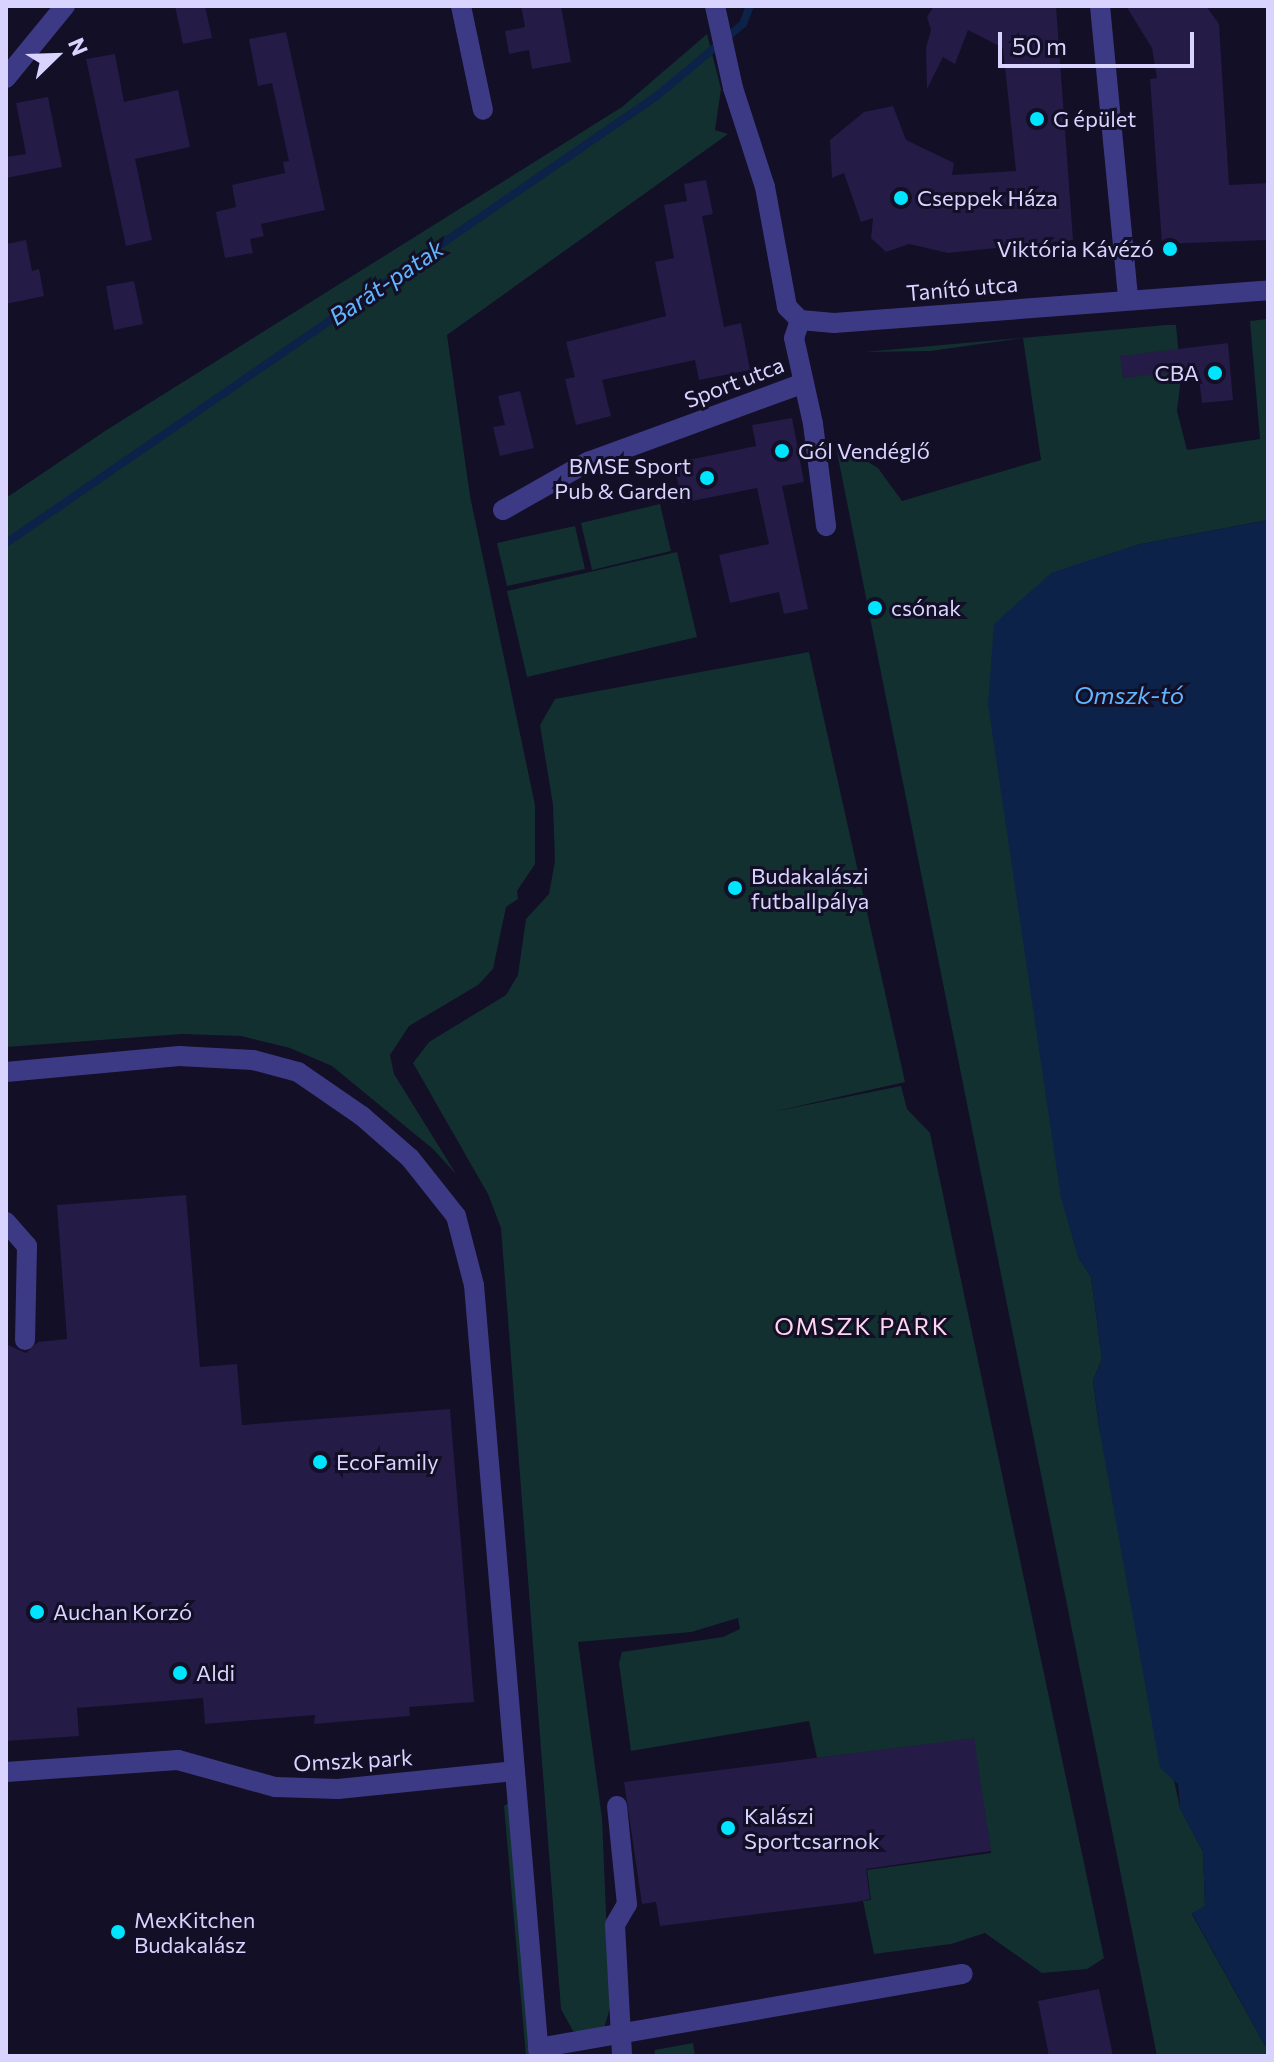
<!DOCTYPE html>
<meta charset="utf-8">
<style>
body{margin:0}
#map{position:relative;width:1274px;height:2062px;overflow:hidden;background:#130f26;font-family:Commissioner,sans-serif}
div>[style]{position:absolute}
.green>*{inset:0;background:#12302f}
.water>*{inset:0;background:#0c2248}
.stream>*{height:8px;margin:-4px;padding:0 4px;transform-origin:4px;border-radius:4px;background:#0c2248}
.building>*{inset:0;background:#241b47}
.minor>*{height:20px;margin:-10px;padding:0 10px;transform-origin:10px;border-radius:10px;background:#3d3a85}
.dots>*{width:22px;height:22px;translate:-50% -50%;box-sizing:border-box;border:4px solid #130f26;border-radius:50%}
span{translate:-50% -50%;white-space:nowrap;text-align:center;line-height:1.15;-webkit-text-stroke:6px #130f26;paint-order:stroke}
.poi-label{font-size:22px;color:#d9d4ff}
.left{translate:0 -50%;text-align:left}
.right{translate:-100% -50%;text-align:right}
.street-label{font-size:22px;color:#d9d4ff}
.water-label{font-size:24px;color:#62b6ff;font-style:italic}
.neighbourhood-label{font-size:24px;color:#ffd6f0;letter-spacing:2px}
.frame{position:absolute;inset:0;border:8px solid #d9d4ff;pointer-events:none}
.north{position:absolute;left:16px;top:16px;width:80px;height:80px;-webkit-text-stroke:6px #130f26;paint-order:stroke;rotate:67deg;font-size:22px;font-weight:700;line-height:32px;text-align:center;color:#d9d4ff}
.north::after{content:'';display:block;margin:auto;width:28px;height:36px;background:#d9d4ff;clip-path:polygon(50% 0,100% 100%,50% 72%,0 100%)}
.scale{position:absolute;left:998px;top:32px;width:196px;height:36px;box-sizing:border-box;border:4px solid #d9d4ff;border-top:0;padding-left:10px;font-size:24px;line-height:28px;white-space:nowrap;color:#d9d4ff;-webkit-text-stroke:6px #130f26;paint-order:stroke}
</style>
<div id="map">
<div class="green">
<div style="clip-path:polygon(707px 34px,721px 89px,715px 130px,728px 134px,447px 335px,470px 496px,535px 805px,535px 864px,517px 891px,518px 899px,506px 907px,493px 969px,478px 985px,409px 1026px,390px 1055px,394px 1074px,456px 1174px,433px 1149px,332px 1066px,290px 1048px,241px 1036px,182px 1034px,6px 1047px,6px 498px,105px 431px,622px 107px)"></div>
<div style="clip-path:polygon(1268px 319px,1268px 520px,1136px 545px,1078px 1257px,1091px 1277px,1102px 1359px,1093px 1380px,1099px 1427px,1180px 1808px,1203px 1852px,1205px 1906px,1192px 1914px,1268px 2051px,1268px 2056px,1157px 2056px,835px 442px,878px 468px,902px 501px,1041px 460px,1023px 338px,930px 351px,864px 352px,1166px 325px,1176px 325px,1181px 377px,1177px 411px,1187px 450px,1260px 439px,1250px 321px)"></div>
<div style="clip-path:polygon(660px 504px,671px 551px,592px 570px,581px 523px)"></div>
<div style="clip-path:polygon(575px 526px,585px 569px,507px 586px,497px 543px)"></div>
<div style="clip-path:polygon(677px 552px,697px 637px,527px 677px,507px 591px)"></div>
<div style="clip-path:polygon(809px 652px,905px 1082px,772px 1112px,901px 1086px,907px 1109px,930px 1133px,1104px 1958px,1087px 1969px,1042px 1973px,985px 1933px,951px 1944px,874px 1954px,863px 1901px,871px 1900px,867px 1870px,991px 1853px,973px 1739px,817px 1758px,809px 1721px,631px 1751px,619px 1663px,622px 1652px,723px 1637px,740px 1629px,738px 1618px,691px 1632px,578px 1642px,602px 1818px,610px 2008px,604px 2028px,583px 2033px,573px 2031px,561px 2009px,501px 1228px,488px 1194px,413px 1063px,429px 1042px,506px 995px,518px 975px,526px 919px,549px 894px,555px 861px,553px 805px,540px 725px,555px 699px)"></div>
<div style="clip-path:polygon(511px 1801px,535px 2056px,526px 2056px,504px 1806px)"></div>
<div style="clip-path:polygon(693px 2043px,695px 2056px,654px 2056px,655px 2050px)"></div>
</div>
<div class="water">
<div style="clip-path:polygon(1268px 520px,1268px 2051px,1192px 1913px,1205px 1906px,1203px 1852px,1180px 1808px,1178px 1784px,1160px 1768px,1099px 1427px,1093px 1380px,1102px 1359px,1091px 1277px,1078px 1257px,1061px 1198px,988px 704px,994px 624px,1051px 573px,1136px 545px)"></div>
</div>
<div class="stream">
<div style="left:6px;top:543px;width:791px;rotate:-34.49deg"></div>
<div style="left:658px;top:95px;width:111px;rotate:-39.9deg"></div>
<div style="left:743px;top:24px;width:19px;rotate:-69deg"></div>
</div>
<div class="building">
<div style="clip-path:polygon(175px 6px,205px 6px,212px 38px,183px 44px)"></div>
<div style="clip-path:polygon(521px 6px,561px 6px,571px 62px,532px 69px,529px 50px,509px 54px,505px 31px,525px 27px)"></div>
<div style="clip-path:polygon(934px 6px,1056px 6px,1073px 240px,948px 253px,909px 244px,886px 252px,871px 238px,873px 218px,861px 222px,844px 173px,832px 178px,830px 140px,864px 112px,893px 106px,906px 140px,954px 163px,952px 175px,1016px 171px,1003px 48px,968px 30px,955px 64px,943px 57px,927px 89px,926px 48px,931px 30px,927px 17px)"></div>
<div style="clip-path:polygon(1126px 6px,1206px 6px,1219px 24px,1229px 185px,1268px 183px,1268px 240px,1162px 244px,1150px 79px,1157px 78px,1152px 48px)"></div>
<div style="clip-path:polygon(286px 32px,325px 210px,261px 224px,264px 236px,250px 239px,253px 253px,225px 258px,216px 212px,236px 207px,232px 185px,285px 173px,283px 162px,289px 161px,272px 83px,258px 86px,249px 39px)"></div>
<div style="clip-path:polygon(115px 54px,124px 102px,178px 90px,190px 147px,135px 159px,152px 240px,126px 246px,86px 59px)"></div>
<div style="clip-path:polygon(48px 97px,62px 167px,6px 178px,6px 157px,26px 154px,16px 103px)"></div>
<div style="clip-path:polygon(706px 180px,713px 214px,702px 216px,724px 327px,741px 323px,750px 370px,699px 380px,695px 360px,602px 380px,611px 416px,576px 425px,565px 379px,575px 377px,566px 342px,666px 316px,655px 262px,674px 258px,664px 205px,687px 201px,684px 184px)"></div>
<div style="clip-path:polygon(26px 240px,32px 271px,39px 269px,44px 296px,6px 304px,6px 244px)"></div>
<div style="clip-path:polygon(134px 281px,143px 324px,114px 330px,106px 286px)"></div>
<div style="clip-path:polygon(1228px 343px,1233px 400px,1202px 403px,1198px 370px,1123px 378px,1120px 356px)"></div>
<div style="clip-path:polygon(520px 391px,534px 448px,500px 456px,493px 427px,505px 425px,498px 396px)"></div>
<div style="clip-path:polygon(792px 418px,804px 482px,782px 486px,808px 609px,784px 614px,779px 592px,730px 603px,719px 555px,769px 544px,757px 488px,682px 503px,674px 463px,756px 446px,752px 425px)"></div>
<div style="clip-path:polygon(186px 1195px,200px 1367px,237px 1364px,242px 1425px,450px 1409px,474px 1702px,409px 1707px,410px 1716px,314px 1724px,315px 1715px,205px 1724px,203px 1698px,77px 1708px,79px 1736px,6px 1741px,6px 1344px,26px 1353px,38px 1342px,67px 1339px,57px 1205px)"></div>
<div style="clip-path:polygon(974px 1738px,991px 1851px,866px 1869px,870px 1899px,857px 1902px,660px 1926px,656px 1902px,642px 1904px,624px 1782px)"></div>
<div style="clip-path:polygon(1099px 1989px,1113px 2056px,1049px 2056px,1038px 2001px)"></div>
</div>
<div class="minor">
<div style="left:461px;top:6px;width:106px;rotate:78.1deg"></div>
<div style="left:715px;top:6px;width:84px;rotate:77.6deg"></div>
<div style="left:733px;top:88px;width:104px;rotate:72.1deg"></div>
<div style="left:765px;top:187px;width:122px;rotate:79.6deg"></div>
<div style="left:787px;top:307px;width:18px;rotate:45deg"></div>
<div style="left:800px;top:320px;width:34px;rotate:5deg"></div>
<div style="left:834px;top:323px;width:435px;rotate:-4.3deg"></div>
<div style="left:1100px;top:6px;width:292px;rotate:84.5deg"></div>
<div style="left:6px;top:78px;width:93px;rotate:-50.7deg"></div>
<div style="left:800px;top:320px;width:19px;rotate:108deg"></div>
<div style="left:794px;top:338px;width:88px;rotate:77.5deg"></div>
<div style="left:813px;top:424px;width:103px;rotate:82.7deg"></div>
<div style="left:503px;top:510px;width:98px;rotate:-29.5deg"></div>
<div style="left:588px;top:462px;width:227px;rotate:-20.1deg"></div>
<div style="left:6px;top:1072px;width:174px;rotate:-5.3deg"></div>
<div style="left:179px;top:1056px;width:74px;rotate:3.1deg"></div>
<div style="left:253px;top:1060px;width:47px;rotate:14.9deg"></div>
<div style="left:298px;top:1072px;width:78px;rotate:34.5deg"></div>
<div style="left:362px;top:1116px;width:64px;rotate:41.2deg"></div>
<div style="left:410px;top:1158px;width:74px;rotate:51.6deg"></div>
<div style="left:456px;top:1216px;width:71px;rotate:75.4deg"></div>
<div style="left:474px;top:1285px;width:774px;rotate:85.18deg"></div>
<div style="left:6px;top:1222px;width:32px;rotate:49deg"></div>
<div style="left:27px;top:1246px;width:94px;rotate:91.2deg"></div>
<div style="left:6px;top:1772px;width:172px;rotate:-4deg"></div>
<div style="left:178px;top:1760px;width:101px;rotate:15.6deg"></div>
<div style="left:275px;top:1787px;width:63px;rotate:1.8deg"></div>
<div style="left:338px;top:1789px;width:178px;rotate:-5.8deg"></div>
<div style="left:617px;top:1806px;width:99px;rotate:84.2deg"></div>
<div style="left:627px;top:1904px;width:24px;rotate:120deg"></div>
<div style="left:615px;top:1925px;width:131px;rotate:86.9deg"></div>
<div style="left:538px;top:2048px;width:431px;rotate:-9.9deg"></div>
</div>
<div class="dots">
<div style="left:1037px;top:119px;background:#00e5ff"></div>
<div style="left:901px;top:198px;background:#00e5ff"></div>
<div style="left:1170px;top:249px;background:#00e5ff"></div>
<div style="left:1215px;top:373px;background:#00e5ff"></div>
<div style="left:782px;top:451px;background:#00e5ff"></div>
<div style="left:707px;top:478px;background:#00e5ff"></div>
<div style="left:875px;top:608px;background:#00e5ff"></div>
<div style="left:735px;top:888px;background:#00e5ff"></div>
<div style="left:320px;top:1462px;background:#00e5ff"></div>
<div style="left:37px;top:1612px;background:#00e5ff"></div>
<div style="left:180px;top:1673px;background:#00e5ff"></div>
<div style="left:728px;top:1828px;background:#00e5ff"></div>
<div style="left:118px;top:1932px;background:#00e5ff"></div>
</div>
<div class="poi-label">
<span class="left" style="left:1053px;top:119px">G épület</span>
<span class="left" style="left:917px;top:198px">Cseppek Háza</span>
<span class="right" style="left:1154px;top:249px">Viktória Kávézó</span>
<span class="right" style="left:1199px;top:373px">CBA</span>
<span class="left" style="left:798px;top:451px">Gól Vendéglő</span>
<span class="right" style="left:691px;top:478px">BMSE Sport<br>Pub &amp; Garden</span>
<span class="left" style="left:891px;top:608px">csónak</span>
<span class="left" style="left:751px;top:888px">Budakalászi<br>futballpálya</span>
<span class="left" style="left:336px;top:1462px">EcoFamily</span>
<span class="left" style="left:53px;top:1612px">Auchan Korzó</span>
<span class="left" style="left:196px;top:1673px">Aldi</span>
<span class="left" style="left:744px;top:1828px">Kalászi<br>Sportcsarnok</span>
<span class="left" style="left:134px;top:1932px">MexKitchen<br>Budakalász</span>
</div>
<div class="street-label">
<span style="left:962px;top:288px;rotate:-5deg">Tanító utca</span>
<span style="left:734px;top:382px;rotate:-21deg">Sport utca</span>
<span style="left:353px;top:1760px;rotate:-3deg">Omszk park</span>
</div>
<div class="water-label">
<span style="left:386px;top:282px;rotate:-34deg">Barát-patak</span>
<span style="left:1129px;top:695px">Omszk-tó</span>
</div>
<div class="neighbourhood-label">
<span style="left:862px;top:1326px">OMSZK PARK</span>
</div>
<div class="frame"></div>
<div class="north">N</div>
<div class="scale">50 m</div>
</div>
